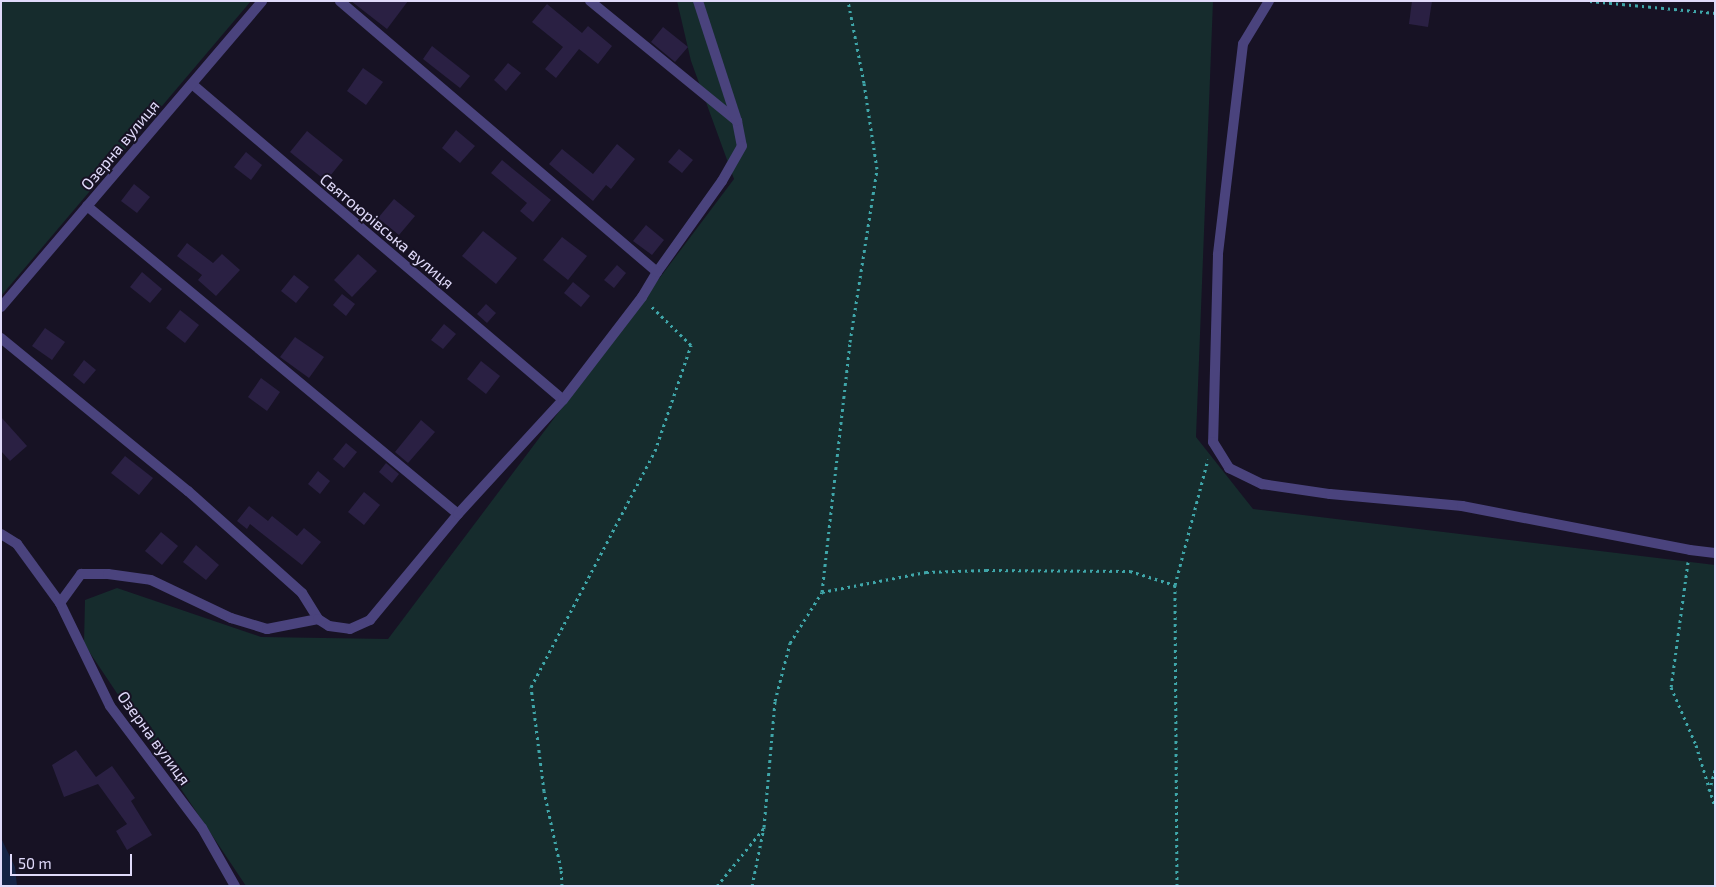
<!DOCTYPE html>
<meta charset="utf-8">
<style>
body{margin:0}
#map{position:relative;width:1716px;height:887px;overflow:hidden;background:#171224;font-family:"Exo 2",sans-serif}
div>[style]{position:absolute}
.green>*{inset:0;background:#162c2d}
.water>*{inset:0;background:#152345}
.building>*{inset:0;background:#2a2043}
.path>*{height:3px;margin-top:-1.5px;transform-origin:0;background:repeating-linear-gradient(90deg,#3fa6a9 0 2.5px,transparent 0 6.5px)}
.minor>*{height:10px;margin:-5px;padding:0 5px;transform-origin:5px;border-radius:5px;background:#4a437d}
span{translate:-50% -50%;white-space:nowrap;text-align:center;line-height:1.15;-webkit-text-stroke:4px #171224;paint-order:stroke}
.street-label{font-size:16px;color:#e0dafa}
.frame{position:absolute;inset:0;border:2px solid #e0dafa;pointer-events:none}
.scale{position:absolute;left:10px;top:854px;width:122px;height:22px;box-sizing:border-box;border:2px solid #e0dafa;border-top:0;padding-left:6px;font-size:15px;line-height:18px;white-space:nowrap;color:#e0dafa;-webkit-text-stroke:4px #171224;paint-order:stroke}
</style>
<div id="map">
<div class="green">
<div style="clip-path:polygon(1px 1px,251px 1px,1px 296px)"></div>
<div style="clip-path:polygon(677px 1px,1213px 1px,1196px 437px,1253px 509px,1715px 565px,1715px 886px,246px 886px,84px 644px,85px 600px,117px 588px,261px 637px,388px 639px,734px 179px,691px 61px)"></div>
</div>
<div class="water">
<div style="clip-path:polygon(1px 838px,15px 867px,17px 886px,1px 886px)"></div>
</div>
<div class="building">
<div style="clip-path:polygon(351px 1px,408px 1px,387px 29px)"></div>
<div style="clip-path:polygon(1412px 1px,1432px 1px,1428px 27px,1409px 24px)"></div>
<div style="clip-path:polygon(547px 4px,582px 33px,588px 26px,612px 46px,598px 64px,579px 49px,556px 78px,545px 69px,563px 47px,532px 22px)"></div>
<div style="clip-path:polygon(663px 27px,688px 47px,675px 62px,651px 42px)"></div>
<div style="clip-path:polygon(432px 46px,470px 76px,460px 88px,423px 59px)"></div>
<div style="clip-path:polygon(508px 63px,521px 73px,506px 91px,494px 80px)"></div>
<div style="clip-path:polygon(363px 68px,383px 82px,366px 105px,347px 91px)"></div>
<div style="clip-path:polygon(456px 130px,475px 146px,460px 163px,442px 148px)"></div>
<div style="clip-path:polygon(307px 131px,343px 160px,326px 181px,290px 152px)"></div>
<div style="clip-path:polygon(617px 144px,635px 159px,611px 189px,606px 185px,593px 201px,549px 164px,562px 149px,593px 174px)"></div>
<div style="clip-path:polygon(679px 149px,693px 160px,682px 173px,668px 162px)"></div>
<div style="clip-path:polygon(246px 152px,262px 165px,251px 180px,234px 167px)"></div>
<div style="clip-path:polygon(502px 160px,551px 200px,533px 222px,520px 211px,527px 203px,491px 173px)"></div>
<div style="clip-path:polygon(134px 184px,150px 197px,137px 213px,121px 201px)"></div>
<div style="clip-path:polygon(394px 199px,415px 216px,399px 235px,378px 218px)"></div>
<div style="clip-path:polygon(646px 225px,664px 240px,652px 255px,633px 241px)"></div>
<div style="clip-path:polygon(483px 231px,517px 258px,496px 284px,462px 256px)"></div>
<div style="clip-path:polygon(562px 237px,587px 256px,568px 280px,543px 260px)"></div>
<div style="clip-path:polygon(187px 243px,213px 263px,222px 254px,240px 270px,216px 296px,198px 280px,202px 275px,177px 256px)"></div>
<div style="clip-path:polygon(358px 254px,377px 271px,352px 297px,334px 280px)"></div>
<div style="clip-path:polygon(617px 265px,626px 273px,614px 288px,604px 280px)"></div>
<div style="clip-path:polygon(142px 272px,162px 289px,150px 303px,130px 287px)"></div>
<div style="clip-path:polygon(294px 275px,309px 287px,296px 303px,281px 291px)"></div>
<div style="clip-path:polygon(573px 282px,590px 296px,581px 307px,564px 293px)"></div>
<div style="clip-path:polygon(342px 294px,355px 304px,346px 316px,333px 305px)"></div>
<div style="clip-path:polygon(486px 304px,496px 313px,487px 323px,477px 314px)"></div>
<div style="clip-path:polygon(180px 310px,199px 325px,185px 343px,166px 328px)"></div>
<div style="clip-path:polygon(444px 324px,456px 334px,443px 349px,431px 340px)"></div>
<div style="clip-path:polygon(45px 328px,65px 342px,52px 360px,32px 346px)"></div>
<div style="clip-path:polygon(295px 337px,324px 357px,309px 378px,280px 357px)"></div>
<div style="clip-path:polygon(84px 360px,96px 370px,84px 384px,73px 375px)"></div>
<div style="clip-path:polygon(481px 361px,500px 376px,486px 394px,467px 379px)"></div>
<div style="clip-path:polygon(261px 378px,280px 392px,267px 411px,248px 397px)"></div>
<div style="clip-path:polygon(1px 417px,27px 446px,10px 461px,1px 451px)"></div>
<div style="clip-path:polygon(421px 420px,435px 432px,408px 463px,395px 452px)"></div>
<div style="clip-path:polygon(346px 443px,357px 452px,344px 468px,333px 459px)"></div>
<div style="clip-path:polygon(125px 456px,153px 478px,139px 495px,111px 473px)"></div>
<div style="clip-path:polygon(386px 463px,399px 474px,392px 483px,379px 472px)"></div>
<div style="clip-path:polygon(318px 471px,330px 481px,320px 494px,308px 484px)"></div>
<div style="clip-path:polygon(364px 492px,380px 505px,364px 525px,348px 512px)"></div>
<div style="clip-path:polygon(249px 506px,268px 521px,272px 516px,297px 536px,304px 528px,321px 542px,302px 565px,250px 524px,247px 529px,237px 521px)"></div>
<div style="clip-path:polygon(161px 532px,178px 546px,162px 565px,145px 551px)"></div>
<div style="clip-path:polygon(196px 545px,219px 565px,206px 580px,183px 562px)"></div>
<div style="clip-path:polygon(76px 750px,96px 777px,112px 766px,135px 798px,131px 801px,152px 835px,127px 850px,116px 831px,127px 824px,98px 784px,64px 797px,52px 765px)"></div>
</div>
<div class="path">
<div style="left:1590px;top:1px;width:126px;rotate:5.5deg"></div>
<div style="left:1688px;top:562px;width:126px;rotate:97.7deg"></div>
<div style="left:1671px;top:687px;width:63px;rotate:66.7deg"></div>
<div style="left:1696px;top:745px;width:65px;rotate:73deg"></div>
<div style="left:822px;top:592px;width:106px;rotate:-10.9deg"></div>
<div style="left:926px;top:572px;width:60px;rotate:-1.9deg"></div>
<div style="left:986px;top:570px;width:144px;rotate:0.4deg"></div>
<div style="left:1130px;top:571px;width:47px;rotate:17.3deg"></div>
<div style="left:1709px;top:791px;width:22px;rotate:-74deg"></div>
<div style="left:562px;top:886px;width:17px;rotate:-93deg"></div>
<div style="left:561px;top:869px;width:80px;rotate:-102.3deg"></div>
<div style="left:544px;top:791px;width:105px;rotate:-97.1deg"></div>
<div style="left:531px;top:687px;width:267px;rotate:-62.3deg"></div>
<div style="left:655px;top:451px;width:112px;rotate:-71.2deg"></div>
<div style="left:691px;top:345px;width:56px;rotate:-135.7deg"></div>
<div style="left:717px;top:886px;width:75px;rotate:-51deg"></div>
<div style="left:752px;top:886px;width:60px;rotate:-78.5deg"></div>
<div style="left:764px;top:827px;width:126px;rotate:-85deg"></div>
<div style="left:775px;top:701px;width:60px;rotate:-75.5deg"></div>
<div style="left:790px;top:643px;width:60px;rotate:-57.9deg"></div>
<div style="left:822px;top:592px;width:252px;rotate:-83.6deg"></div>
<div style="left:850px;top:342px;width:175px;rotate:-81.1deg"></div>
<div style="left:877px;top:169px;width:87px;rotate:-98.6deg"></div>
<div style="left:864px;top:83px;width:84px;rotate:-101deg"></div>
<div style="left:1177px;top:886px;width:301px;rotate:-90.4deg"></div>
<div style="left:1175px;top:585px;width:130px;rotate:-75.3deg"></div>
</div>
<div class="minor">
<div style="left:590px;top:1px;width:190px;rotate:39.2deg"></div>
<div style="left:737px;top:121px;width:25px;rotate:79deg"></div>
<div style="left:742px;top:146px;width:40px;rotate:119.7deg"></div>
<div style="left:722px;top:181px;width:112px;rotate:125.5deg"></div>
<div style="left:698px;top:1px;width:126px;rotate:72deg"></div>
<div style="left:1269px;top:1px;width:50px;rotate:121.2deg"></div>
<div style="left:1243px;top:44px;width:212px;rotate:96.8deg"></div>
<div style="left:1218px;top:255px;width:187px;rotate:91.5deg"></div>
<div style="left:1213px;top:442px;width:31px;rotate:58deg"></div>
<div style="left:1229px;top:468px;width:37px;rotate:26deg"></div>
<div style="left:1262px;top:484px;width:69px;rotate:8.4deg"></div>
<div style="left:1330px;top:494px;width:133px;rotate:5.2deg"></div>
<div style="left:1462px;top:506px;width:232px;rotate:10.9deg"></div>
<div style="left:1690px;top:550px;width:25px;rotate:7deg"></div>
<div style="left:192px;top:84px;width:487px;rotate:40.4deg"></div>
<div style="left:87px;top:206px;width:482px;rotate:39.7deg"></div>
<div style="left:1px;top:307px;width:402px;rotate:-49.5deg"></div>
<div style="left:1px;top:338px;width:242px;rotate:39.3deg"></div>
<div style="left:188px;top:491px;width:153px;rotate:41.8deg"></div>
<div style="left:302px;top:593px;width:31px;rotate:58deg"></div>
<div style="left:1px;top:534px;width:19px;rotate:32deg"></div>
<div style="left:17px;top:544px;width:73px;rotate:53.9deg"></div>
<div style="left:60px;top:603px;width:114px;rotate:64.1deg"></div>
<div style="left:110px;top:706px;width:153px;rotate:53deg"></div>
<div style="left:202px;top:828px;width:67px;rotate:60.4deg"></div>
<div style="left:60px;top:603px;width:36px;rotate:-54deg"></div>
<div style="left:81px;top:574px;width:27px"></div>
<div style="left:108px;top:574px;width:43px;rotate:7.9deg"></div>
<div style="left:151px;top:580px;width:89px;rotate:25.4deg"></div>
<div style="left:231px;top:618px;width:38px;rotate:17deg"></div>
<div style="left:267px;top:629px;width:52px;rotate:-11.1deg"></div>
<div style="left:318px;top:619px;width:13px;rotate:32deg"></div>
<div style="left:329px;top:626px;width:21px;rotate:8deg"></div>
<div style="left:350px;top:629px;width:22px;rotate:-24deg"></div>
<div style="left:370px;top:620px;width:138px;rotate:-50.3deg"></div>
<div style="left:458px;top:514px;width:155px;rotate:-47.4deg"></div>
<div style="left:563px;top:400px;width:130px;rotate:-52.5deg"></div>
<div style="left:642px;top:297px;width:29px;rotate:-59deg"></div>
<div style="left:657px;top:272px;width:417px;rotate:-139.5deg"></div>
</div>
<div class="street-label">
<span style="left:120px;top:145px;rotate:-50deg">Озерна вулиця</span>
<span style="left:387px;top:231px;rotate:40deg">Святоюрівська вулиця</span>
<span style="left:154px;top:738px;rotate:54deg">Озерна вулиця</span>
</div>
<div class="frame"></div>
<div class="scale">50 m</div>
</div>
